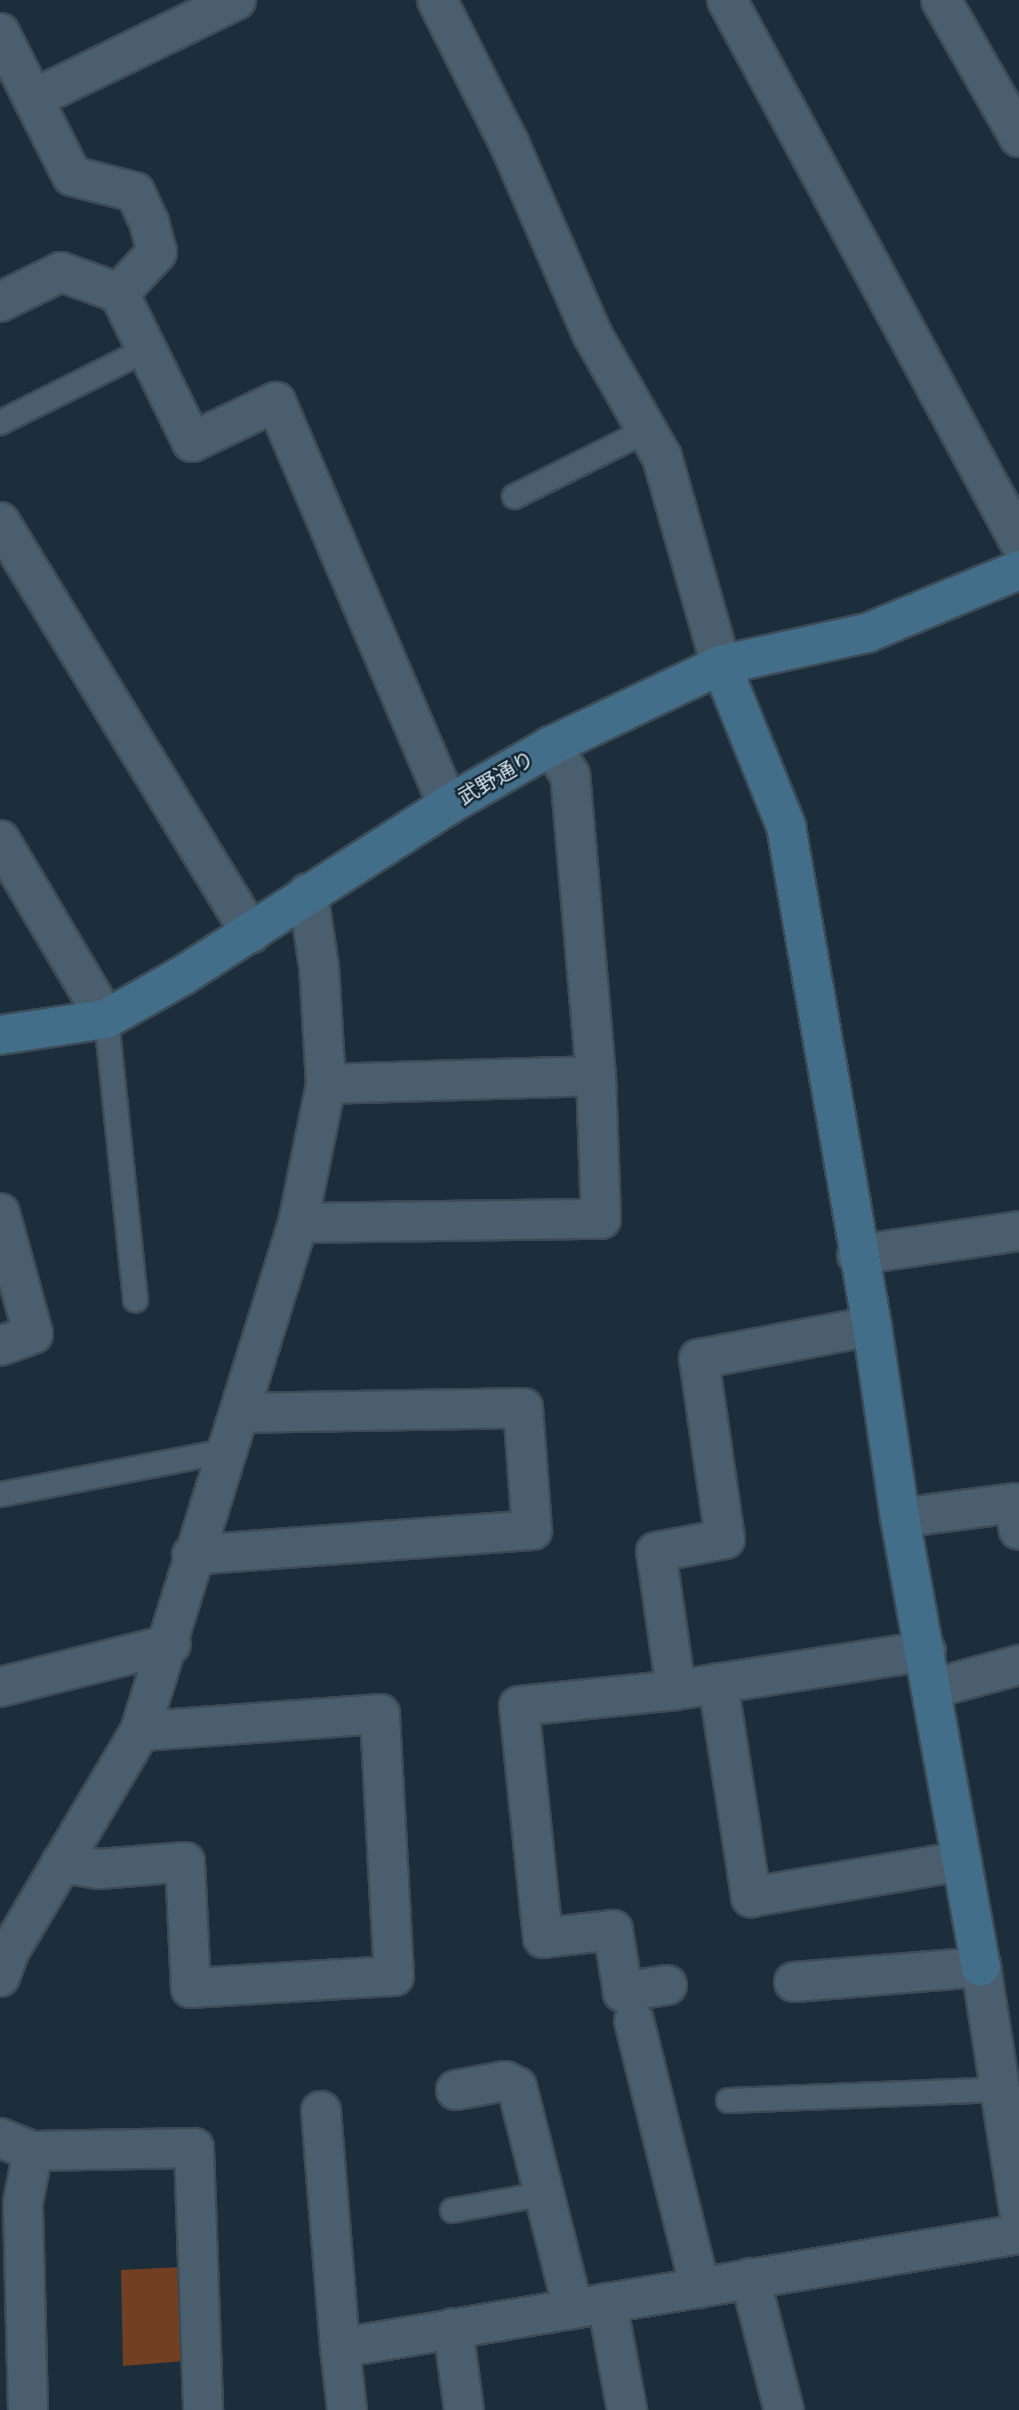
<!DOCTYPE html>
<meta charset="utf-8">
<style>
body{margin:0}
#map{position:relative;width:1019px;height:2410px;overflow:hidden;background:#1c2e3c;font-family:Poppins,"Noto Sans JP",sans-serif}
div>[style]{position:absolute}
.green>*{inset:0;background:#723f23}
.roads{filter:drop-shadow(2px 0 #3c4c57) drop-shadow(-2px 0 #3c4c57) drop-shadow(0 2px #3c4c57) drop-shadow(0 -2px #3c4c57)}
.lane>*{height:23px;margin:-11.5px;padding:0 11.5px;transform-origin:11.5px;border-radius:11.5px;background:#4a5e6d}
.street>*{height:38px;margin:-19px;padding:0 19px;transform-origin:19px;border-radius:19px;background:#4a5e6d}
.secondary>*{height:38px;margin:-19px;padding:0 19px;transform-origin:19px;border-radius:19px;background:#436e8a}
span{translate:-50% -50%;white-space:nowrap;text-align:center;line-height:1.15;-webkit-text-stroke:5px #122531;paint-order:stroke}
.street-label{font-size:21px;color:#d9e5ed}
</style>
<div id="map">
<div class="green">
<div style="clip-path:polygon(182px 2267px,185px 2361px,123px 2366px,121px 2270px)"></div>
</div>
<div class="roads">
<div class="lane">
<div style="left:0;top:422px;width:163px;rotate:-26.6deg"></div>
<div style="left:514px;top:496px;width:150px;rotate:-26.6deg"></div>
<div style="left:106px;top:1019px;width:282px;rotate:84.1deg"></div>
<div style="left:0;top:1494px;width:232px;rotate:-10.9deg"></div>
<div style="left:728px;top:2100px;width:272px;rotate:-2.3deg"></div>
<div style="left:452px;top:2210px;width:96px;rotate:-10.3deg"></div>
</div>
<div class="street">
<div style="left:437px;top:0;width:160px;rotate:63.3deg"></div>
<div style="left:509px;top:143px;width:208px;rotate:66.5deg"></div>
<div style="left:592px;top:334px;width:142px;rotate:60.4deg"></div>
<div style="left:662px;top:457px;width:216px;rotate:74.2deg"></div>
<div style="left:727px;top:0;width:615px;rotate:61.64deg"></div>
<div style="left:941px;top:0;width:158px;rotate:60.3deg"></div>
<div style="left:0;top:33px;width:160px;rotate:63.3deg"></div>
<div style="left:72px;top:176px;width:65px;rotate:14.3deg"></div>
<div style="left:135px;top:192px;width:33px;rotate:65deg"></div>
<div style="left:149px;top:222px;width:31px;rotate:75deg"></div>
<div style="left:157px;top:252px;width:56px;rotate:132.8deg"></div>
<div style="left:119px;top:293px;width:166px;rotate:63.9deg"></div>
<div style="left:192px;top:442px;width:93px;rotate:-25.5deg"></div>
<div style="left:276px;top:402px;width:438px;rotate:66.9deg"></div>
<div style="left:33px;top:99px;width:226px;rotate:-26deg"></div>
<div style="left:0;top:302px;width:68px;rotate:-26.2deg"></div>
<div style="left:61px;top:272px;width:62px;rotate:19.9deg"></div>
<div style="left:0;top:522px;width:482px;rotate:58.6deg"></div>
<div style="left:0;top:840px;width:208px;rotate:59.4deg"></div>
<div style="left:326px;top:1084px;width:270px;rotate:-1.7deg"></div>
<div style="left:0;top:1213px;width:125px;rotate:74.7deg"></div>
<div style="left:33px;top:1334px;width:35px;rotate:160deg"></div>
<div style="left:298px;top:1223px;width:303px;rotate:-0.8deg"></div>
<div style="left:601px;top:1219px;width:143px;rotate:-92deg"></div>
<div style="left:596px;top:1076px;width:302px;rotate:-94.9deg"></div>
<div style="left:570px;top:775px;width:35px;rotate:-123deg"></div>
<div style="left:857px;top:1255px;width:164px;rotate:-8.4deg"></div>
<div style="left:900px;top:1518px;width:115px;rotate:-7.5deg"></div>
<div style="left:1014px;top:1503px;width:27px;rotate:80deg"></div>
<div style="left:192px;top:1555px;width:341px;rotate:-4.2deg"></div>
<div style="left:532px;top:1530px;width:122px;rotate:-94.2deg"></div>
<div style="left:523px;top:1408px;width:282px;rotate:179deg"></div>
<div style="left:718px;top:1683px;width:217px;rotate:81.2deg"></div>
<div style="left:751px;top:1897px;width:214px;rotate:-9.7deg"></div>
<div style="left:0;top:1687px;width:176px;rotate:-14.1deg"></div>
<div style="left:931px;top:1689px;width:91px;rotate:-15.3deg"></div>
<div style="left:676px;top:1690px;width:139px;rotate:-98.2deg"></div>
<div style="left:656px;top:1552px;width:70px;rotate:-10.7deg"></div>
<div style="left:725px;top:1539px;width:182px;rotate:-98.2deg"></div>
<div style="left:699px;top:1359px;width:176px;rotate:-10.8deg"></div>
<div style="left:61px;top:1863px;width:38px;rotate:9deg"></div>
<div style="left:99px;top:1869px;width:86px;rotate:-4.7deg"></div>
<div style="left:185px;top:1862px;width:126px;rotate:87.3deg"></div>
<div style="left:191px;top:1988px;width:203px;rotate:-3.4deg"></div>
<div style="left:394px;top:1976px;width:262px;rotate:-93.1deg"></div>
<div style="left:380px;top:1714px;width:241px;rotate:175.9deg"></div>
<div style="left:0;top:1977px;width:27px;rotate:-70deg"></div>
<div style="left:9px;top:1952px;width:257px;rotate:-59.3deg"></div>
<div style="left:140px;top:1731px;width:532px;rotate:-72.72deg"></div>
<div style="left:298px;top:1223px;width:142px;rotate:-78.6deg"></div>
<div style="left:326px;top:1084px;width:117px;rotate:-93.4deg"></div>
<div style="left:319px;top:967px;width:75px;rotate:-98.5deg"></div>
<div style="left:794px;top:1982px;width:188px;rotate:-4.6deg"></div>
<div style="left:981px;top:1967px;width:247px;rotate:81.1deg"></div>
<div style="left:667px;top:1985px;width:45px;rotate:171deg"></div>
<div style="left:623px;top:1992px;width:63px;rotate:-99.2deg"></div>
<div style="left:613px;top:1930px;width:70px;rotate:173.5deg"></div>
<div style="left:543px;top:1938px;width:233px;rotate:-95.9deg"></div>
<div style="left:519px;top:1706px;width:158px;rotate:-5.8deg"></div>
<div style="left:676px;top:1690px;width:253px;rotate:-8.9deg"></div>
<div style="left:634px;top:2021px;width:275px;rotate:76.1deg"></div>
<div style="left:456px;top:2090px;width:50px;rotate:-10.4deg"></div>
<div style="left:505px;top:2081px;width:13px;rotate:27deg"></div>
<div style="left:517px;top:2087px;width:229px;rotate:75.8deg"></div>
<div style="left:321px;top:2111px;width:238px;rotate:85.4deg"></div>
<div style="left:0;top:2138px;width:35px;rotate:22deg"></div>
<div style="left:33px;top:2151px;width:161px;rotate:-1.1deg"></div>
<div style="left:194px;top:2148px;width:262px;rotate:88deg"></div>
<div style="left:750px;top:2278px;width:136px;rotate:75.6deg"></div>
<div style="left:607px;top:2303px;width:109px;rotate:79.4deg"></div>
<div style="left:453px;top:2328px;width:83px;rotate:82.4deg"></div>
<div style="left:28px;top:2410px;width:208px;rotate:-91.4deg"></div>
<div style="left:23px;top:2202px;width:52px;rotate:-78.9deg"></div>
<div style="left:347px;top:2410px;width:62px;rotate:-96.4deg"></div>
<div style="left:340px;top:2348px;width:689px;rotate:-9.53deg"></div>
</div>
<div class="secondary">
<div style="left:721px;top:665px;width:174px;rotate:68deg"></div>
<div style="left:786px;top:826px;width:507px;rotate:80.24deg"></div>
<div style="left:872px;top:1326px;width:194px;rotate:81.7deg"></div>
<div style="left:900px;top:1518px;width:456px;rotate:79.8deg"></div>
<div style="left:0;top:1035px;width:107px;rotate:-8.6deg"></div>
<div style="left:106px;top:1019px;width:87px;rotate:-29.5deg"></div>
<div style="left:182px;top:976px;width:316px;rotate:-32.7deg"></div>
<div style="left:448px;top:805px;width:119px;rotate:-29.8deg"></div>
<div style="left:551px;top:746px;width:188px;rotate:-25.5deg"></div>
<div style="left:721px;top:665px;width:149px;rotate:-12.4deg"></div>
<div style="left:867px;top:633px;width:165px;rotate:-22.5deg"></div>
</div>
</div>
<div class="street-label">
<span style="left:496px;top:778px;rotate:-30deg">武野通り</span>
</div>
</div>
